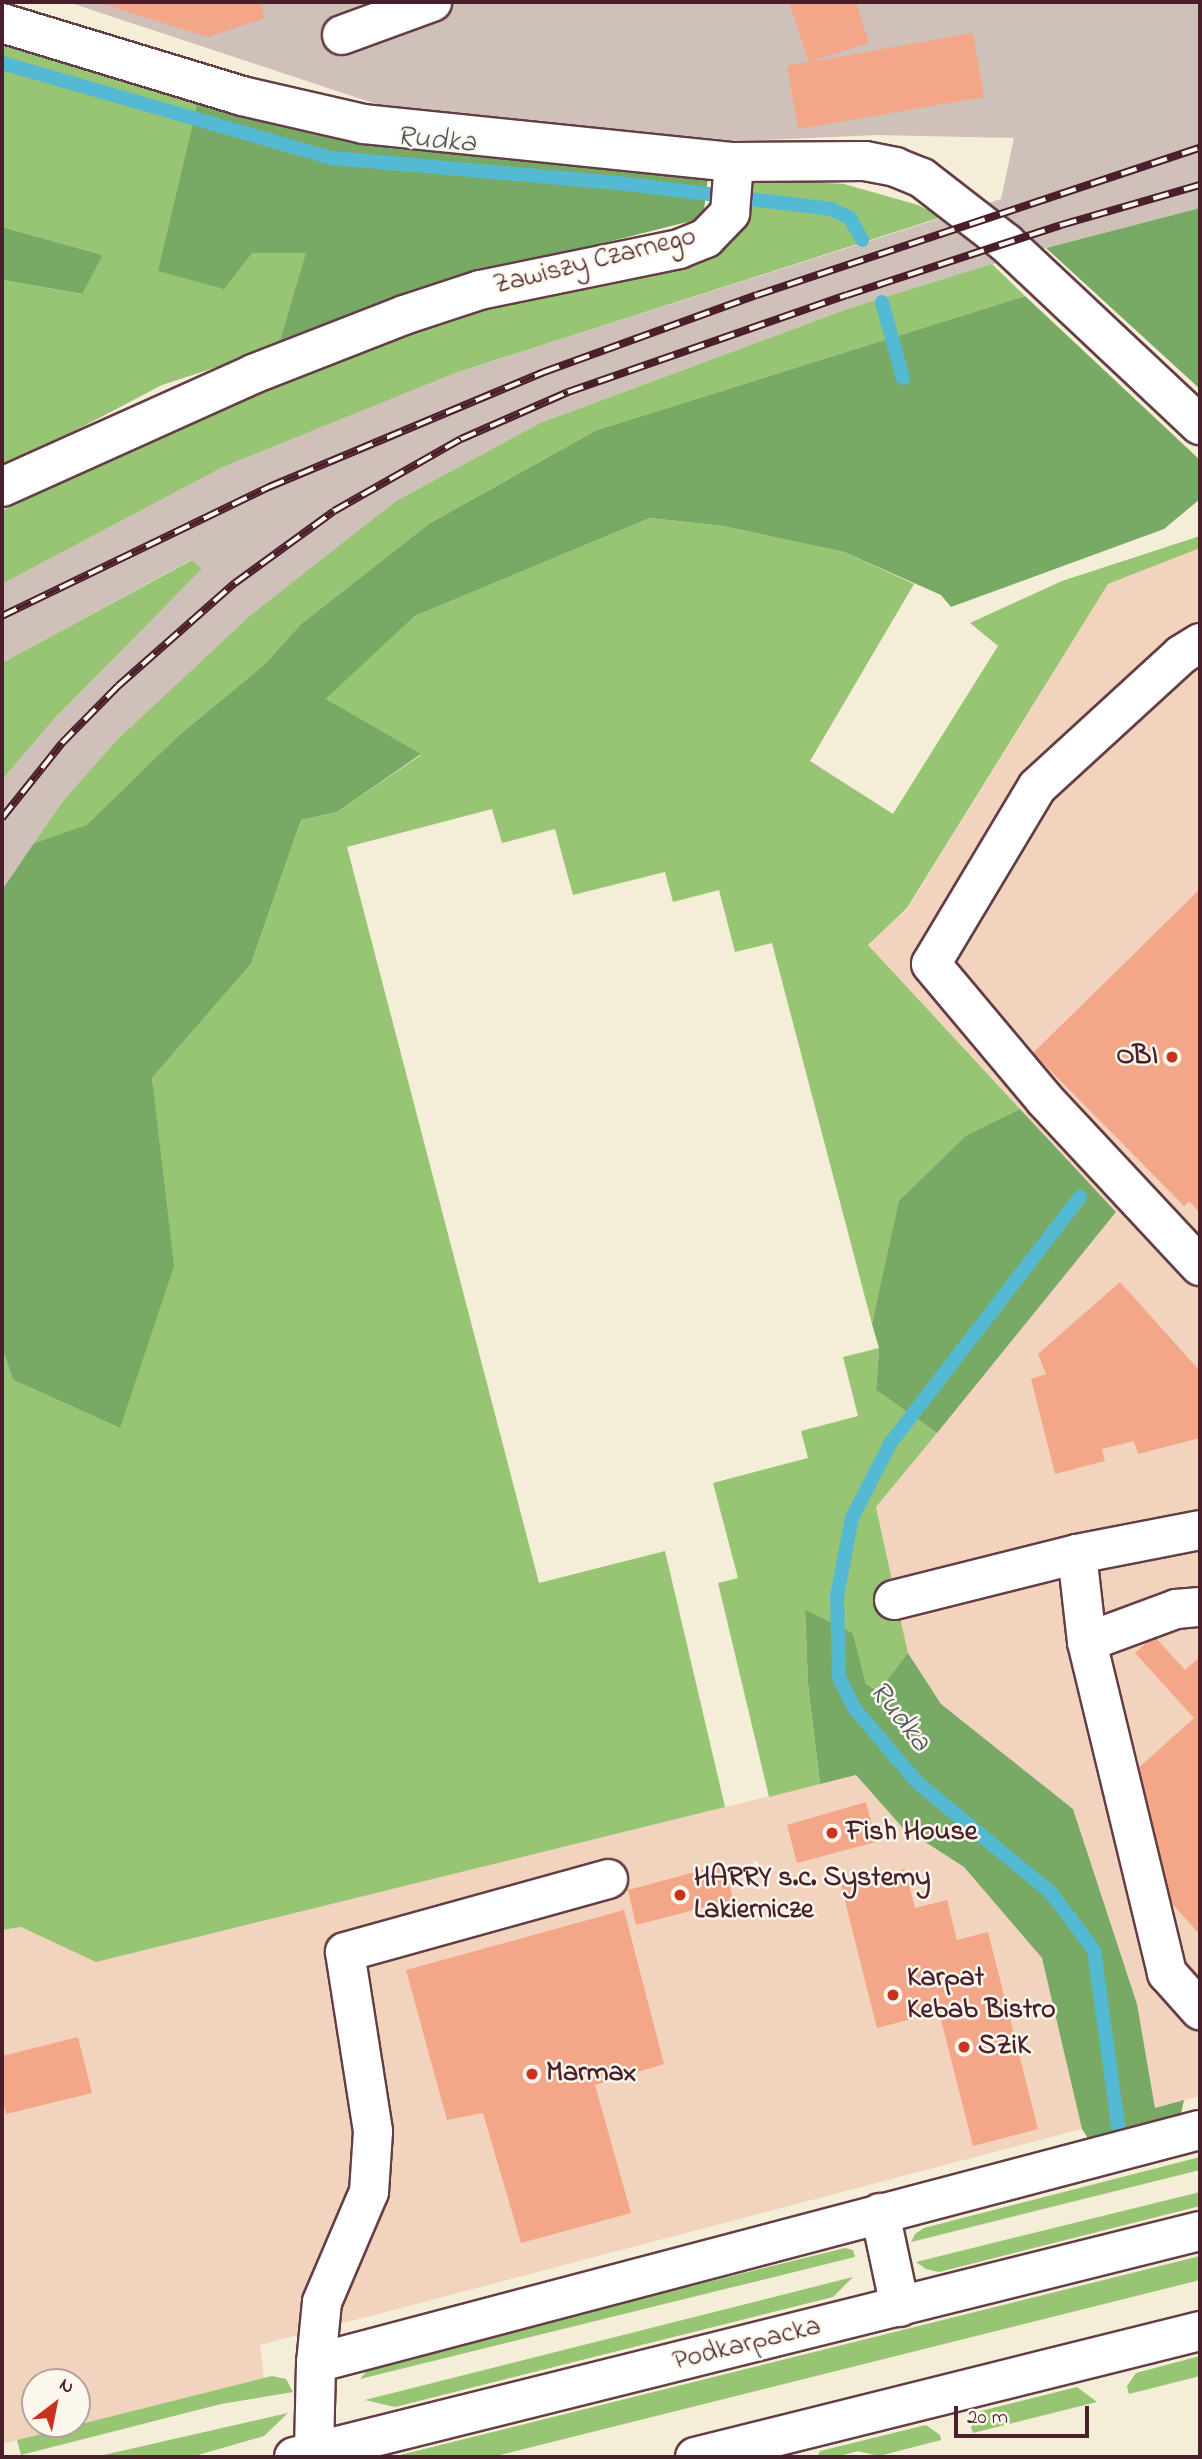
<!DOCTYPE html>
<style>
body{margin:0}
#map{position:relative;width:1202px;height:2459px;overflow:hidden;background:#f4edd7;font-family:"Indie Flower",sans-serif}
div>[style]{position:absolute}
.built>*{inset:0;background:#f2d4be}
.industrial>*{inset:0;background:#cfc0ba}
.green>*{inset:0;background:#97c573}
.forest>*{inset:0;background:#79aa65}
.stream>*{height:14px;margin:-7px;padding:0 7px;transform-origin:7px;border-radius:7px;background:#54b9d2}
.building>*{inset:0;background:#f4a688}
.roads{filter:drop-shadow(2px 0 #643e45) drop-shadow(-2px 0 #643e45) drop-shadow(0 2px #643e45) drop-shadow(0 -2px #643e45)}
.minor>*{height:38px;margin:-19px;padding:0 19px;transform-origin:19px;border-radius:19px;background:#fff}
.major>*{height:38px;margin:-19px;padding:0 19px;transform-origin:19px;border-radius:19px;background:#fff}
.rail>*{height:8px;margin-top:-4px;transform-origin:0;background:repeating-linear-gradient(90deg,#fbf7ec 0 16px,#4a1f2b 0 32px);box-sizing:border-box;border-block:2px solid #4a1f2b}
.dots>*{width:19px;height:19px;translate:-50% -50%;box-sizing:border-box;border:4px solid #fbf7ec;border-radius:50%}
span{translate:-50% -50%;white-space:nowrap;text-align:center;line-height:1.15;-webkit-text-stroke:5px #fbf7ec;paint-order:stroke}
.street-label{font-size:28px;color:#4a1f2b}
.poi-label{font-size:28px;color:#4a1f2b;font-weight:700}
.right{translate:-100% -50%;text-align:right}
.left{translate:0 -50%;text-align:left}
.water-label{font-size:30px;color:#4e5565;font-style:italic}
.frame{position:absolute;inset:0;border:4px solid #4a1f2b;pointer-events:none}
.north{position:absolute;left:21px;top:2368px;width:70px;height:70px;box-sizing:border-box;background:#fbf7ec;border:2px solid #b4a19f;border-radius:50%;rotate:32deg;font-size:19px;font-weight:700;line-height:28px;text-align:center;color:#4a1f2b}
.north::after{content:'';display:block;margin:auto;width:24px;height:32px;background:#c8321e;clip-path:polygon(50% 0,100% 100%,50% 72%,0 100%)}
.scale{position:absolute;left:954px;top:2406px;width:135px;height:32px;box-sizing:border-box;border:4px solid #4a1f2b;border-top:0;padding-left:9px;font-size:21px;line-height:24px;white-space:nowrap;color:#4a1f2b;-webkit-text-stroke:5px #fbf7ec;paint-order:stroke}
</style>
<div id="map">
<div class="built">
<div style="clip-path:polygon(1200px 548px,1200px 2096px,1155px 2108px,1137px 2004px,1073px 1809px,941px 1704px,908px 1653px,876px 1507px,1116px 1212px,868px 945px,908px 908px,1108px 584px)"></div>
<div style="clip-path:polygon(evenodd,856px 1775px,902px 1827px,964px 1867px,1042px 1958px,1082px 2129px,260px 2345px,264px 2378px,2px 2444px,2px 1930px,21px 1927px,96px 1961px,856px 1775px,35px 2382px,77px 2382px,77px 2424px,35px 2424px,35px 2382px)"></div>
</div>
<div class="industrial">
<div style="clip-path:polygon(68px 2px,1200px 2px,1200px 208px,1046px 248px,850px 308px,540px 423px,396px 501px,252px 616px,63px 801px,2px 890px,2px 780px,54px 719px,202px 569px,191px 560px,2px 663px,2px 584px,223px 467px,458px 372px,1001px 199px,1014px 138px,878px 135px,738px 141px,385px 107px)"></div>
</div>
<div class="green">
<div style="clip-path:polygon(2px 42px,198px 102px,252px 253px,307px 253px,278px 347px,162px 385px,2px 469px,2px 280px,81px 294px,103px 255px,2px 227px)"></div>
<div style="clip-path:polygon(752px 178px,844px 184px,918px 205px,942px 217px,458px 372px,223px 467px,2px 584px,2px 511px,197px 419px,488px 302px,712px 251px)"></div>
<div style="clip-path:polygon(992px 264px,1025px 296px,597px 430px,430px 523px,301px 624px,265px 664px,178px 736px,87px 826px,34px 843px,63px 801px,117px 740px,251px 615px,396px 501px,540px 423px,850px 308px)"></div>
<div style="clip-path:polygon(650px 518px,723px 526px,844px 552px,914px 584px,810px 761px,893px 814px,998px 646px,970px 623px,1062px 581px,1200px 536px,1200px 548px,1108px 584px,907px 908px,868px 945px,1020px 1109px,967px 1135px,884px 1272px,872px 1324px,772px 943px,735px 952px,719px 890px,673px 902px,665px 872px,573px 895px,555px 829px,502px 843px,492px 809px,347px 847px,539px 1583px,665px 1551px,725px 1807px,96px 1962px,21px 1927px,2px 1930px,2px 1347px,13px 1380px,120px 1428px,159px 1154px,152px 1078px,251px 964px,301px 820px,337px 812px,421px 755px,326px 699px,415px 616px)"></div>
<div style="clip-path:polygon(192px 560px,202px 569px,54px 719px,2px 780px,2px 663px)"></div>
<div style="clip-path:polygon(879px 1348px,876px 1390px,937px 1433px,876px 1507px,908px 1653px,880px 1691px,866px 1684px,853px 1633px,805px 1611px,808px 1684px,820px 1784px,769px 1797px,718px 1583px,738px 1578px,713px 1483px,808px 1458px,801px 1431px,858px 1416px,843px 1357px)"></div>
<div style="clip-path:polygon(1200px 2157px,1200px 2170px,911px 2242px,915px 2234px,924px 2228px)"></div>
<div style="clip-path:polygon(1200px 2192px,1200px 2206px,939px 2272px,926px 2269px,916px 2262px)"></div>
<div style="clip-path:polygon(845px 2248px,853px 2250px,855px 2257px,360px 2379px,372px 2365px)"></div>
<div style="clip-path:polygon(1200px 2256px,1200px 2280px,492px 2457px,392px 2457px)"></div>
<div style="clip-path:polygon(853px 2277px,833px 2297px,395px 2407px,365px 2400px)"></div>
<div style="clip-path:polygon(1200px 2356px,1200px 2376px,1129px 2394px,1127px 2386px,1136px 2373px)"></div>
<div style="clip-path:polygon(272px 2376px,286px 2379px,293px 2392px,221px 2404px,21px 2455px,17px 2440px)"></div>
<div style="clip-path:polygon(1077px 2387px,1097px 2402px,973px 2433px,971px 2427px,981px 2411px)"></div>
<div style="clip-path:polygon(288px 2413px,264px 2436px,191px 2457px,95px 2457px)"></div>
<div style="clip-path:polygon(926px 2425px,940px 2435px,941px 2440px,879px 2456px,858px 2451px,836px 2457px,817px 2457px,820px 2451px)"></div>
</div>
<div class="forest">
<div style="clip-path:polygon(198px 102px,389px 148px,708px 177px,703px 218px,473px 276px,278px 347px,306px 253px,252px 253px,224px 289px,158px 271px)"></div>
<div style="clip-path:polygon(1200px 208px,1200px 389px,1046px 248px)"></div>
<div style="clip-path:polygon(2px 227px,103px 255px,82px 294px,2px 280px)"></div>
<div style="clip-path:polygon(1025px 296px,1200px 460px,1200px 499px,1164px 529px,951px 607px,941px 595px,844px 552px,723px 526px,650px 518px,415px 616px,326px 699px,421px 754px,337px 812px,301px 820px,251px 964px,152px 1078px,174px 1266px,120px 1428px,13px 1380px,2px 1347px,2px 890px,34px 843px,87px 825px,178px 736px,265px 664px,301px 624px,430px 523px,597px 430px)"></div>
<div style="clip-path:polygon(1020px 1109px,1116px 1212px,937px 1433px,876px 1390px,879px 1348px,872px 1324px,899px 1201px,967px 1135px)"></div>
<div style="clip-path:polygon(805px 1610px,853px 1633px,866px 1684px,879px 1691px,908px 1653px,941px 1704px,1073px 1809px,1137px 2004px,1155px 2108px,1184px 2100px,1179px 2123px,1093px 2146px,1082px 2129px,1042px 1958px,964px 1867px,902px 1827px,856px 1775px,820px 1784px,808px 1684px)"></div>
</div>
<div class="stream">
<div style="left:2px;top:63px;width:343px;rotate:16.1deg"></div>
<div style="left:332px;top:158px;width:286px;rotate:5deg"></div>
<div style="left:617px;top:183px;width:216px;rotate:6.9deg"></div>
<div style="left:831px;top:209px;width:21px;rotate:25deg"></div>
<div style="left:850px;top:218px;width:25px;rotate:61deg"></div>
<div style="left:882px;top:302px;width:79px;rotate:74.6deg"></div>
<div style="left:1080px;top:1197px;width:312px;rotate:127.6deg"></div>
<div style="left:890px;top:1444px;width:83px;rotate:117.2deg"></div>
<div style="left:852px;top:1518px;width:79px;rotate:100.9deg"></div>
<div style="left:837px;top:1596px;width:81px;rotate:88.6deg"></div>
<div style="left:839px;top:1677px;width:34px;rotate:64deg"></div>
<div style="left:854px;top:1708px;width:97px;rotate:49.6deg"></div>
<div style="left:917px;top:1782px;width:174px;rotate:39.6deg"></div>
<div style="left:1051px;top:1893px;width:71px;rotate:53deg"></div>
<div style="left:1094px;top:1950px;width:192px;rotate:82.2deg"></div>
</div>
<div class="building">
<div style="clip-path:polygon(96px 2px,260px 2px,265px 18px,208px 37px)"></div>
<div style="clip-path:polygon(789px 2px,856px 2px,869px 43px,809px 62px)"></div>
<div style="clip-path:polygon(973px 33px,984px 97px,798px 129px,787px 66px)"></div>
<div style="clip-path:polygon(1200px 889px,1200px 1213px,1189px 1201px,1184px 1206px,1033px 1053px)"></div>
<div style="clip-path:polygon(1120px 1282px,1200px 1371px,1200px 1438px,1138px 1454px,1134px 1441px,1102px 1449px,1105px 1461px,1055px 1474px,1031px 1379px,1046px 1374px,1038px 1354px)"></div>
<div style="clip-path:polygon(1154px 1636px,1185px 1670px,1200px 1657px,1200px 1935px,1167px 1898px,1135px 1771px,1194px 1718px,1135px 1653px)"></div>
<div style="clip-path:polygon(866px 1802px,876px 1842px,797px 1863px,787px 1825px)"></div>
<div style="clip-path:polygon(725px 1864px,733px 1900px,636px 1925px,628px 1890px)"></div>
<div style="clip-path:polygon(905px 1869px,915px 1908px,947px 1900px,957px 1940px,988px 1932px,1038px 2129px,973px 2146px,939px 2012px,877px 2028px,841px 1885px)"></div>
<div style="clip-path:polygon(624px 1910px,664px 2064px,595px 2085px,631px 2213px,521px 2243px,483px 2113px,447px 2120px,406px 1970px)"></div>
<div style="clip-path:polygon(78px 2037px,92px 2093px,6px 2114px,2px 2096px,2px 2056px)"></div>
</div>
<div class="roads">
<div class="minor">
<div style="left:2px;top:23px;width:251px;rotate:16.9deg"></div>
<div style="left:242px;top:96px;width:125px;rotate:12.9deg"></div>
<div style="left:364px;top:124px;width:372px;rotate:5.9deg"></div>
<div style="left:342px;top:35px;width:96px;rotate:-20.1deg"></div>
<div style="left:2px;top:487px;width:275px;rotate:-24.2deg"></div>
<div style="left:253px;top:374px;width:162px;rotate:-21.3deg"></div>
<div style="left:404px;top:315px;width:80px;rotate:-18.2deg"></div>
<div style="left:480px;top:290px;width:203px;rotate:-11.6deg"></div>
<div style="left:679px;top:249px;width:29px;rotate:-22deg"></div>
<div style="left:706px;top:238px;width:35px;rotate:-46deg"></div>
<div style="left:730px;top:213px;width:51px;rotate:-85.5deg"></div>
<div style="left:734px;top:162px;width:131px;rotate:-0.4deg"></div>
<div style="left:865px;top:161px;width:31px;rotate:11deg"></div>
<div style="left:895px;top:167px;width:29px;rotate:22deg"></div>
<div style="left:922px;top:178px;width:106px;rotate:37.7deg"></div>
<div style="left:1006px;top:243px;width:266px;rotate:43.2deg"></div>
<div style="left:1200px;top:643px;width:22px;rotate:148deg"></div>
<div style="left:1181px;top:655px;width:195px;rotate:137.5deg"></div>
<div style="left:1037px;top:787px;width:206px;rotate:120.9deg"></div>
<div style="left:931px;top:964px;width:177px;rotate:50deg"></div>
<div style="left:1045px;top:1100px;width:227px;rotate:47deg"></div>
<div style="left:1077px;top:1554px;width:89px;rotate:83.5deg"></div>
<div style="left:1087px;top:1642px;width:341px;rotate:76.4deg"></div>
<div style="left:1167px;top:1973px;width:50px;rotate:48.3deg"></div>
<div style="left:894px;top:1600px;width:189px;rotate:-14.1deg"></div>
<div style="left:1077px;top:1554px;width:125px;rotate:-11deg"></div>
<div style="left:1087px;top:1642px;width:95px;rotate:-20.3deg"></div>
<div style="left:1176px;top:1609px;width:24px;rotate:-5deg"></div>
<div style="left:880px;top:2213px;width:96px;rotate:78deg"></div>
<div style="left:316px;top:2363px;width:61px;rotate:-84.4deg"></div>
<div style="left:322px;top:2302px;width:120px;rotate:-66.9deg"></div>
<div style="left:369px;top:2192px;width:61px;rotate:-86.2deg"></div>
<div style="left:373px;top:2131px;width:181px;rotate:-98.9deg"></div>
<div style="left:345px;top:1952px;width:273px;rotate:-15.5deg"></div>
<div style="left:314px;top:2452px;width:89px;rotate:-88.7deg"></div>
<div style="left:316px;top:2363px;width:914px;rotate:-14.77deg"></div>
</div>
<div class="major">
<div style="left:294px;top:2457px;width:934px;rotate:-14.01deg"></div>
<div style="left:695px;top:2457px;width:520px;rotate:-14.01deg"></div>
</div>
</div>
<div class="rail">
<div style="left:2px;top:616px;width:297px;rotate:-25.8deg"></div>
<div style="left:269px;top:487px;width:298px;rotate:-22.7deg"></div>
<div style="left:544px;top:372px;width:226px;rotate:-19.9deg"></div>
<div style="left:757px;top:295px;width:467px;rotate:-18.4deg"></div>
<div style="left:2px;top:818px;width:96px;rotate:-51.3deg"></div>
<div style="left:62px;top:743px;width:80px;rotate:-45.5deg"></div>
<div style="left:118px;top:686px;width:156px;rotate:-41.4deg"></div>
<div style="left:235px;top:583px;width:122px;rotate:-36deg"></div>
<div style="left:334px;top:511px;width:146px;rotate:-29.6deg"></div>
<div style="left:461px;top:439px;width:117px;rotate:-23.7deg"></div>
<div style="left:568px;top:392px;width:295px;rotate:-19.2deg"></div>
<div style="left:847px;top:295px;width:225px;rotate:-18.1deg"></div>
<div style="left:1061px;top:225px;width:145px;rotate:-16.1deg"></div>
</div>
<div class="dots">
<div style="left:1172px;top:1057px;background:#c8321e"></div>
<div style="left:832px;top:1833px;background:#c8321e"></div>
<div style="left:680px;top:1895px;background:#c8321e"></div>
<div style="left:893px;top:1995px;background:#c8321e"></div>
<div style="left:964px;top:2047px;background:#c8321e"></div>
<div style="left:532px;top:2074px;background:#c8321e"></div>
</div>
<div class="street-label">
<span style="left:595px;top:262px;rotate:-14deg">Zawiszy Czarnego</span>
<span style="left:747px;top:2345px;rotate:-14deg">Podkarpacka</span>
</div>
<div class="poi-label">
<span class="right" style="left:1158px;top:1057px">OBI</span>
<span class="left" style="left:846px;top:1833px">Fish House</span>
<span class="left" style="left:694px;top:1895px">HARRY s.c. Systemy<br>Lakiernicze</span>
<span class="left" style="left:907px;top:1995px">Karpat<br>Kebab Bistro</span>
<span class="left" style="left:978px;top:2047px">SZiK</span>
<span class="left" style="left:546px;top:2074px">Marmax</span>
</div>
<div class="water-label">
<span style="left:436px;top:141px;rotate:5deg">Rudka</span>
<span style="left:899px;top:1717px;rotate:52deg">Rudka</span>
</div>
<div class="frame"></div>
<div class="north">N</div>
<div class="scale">20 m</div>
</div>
